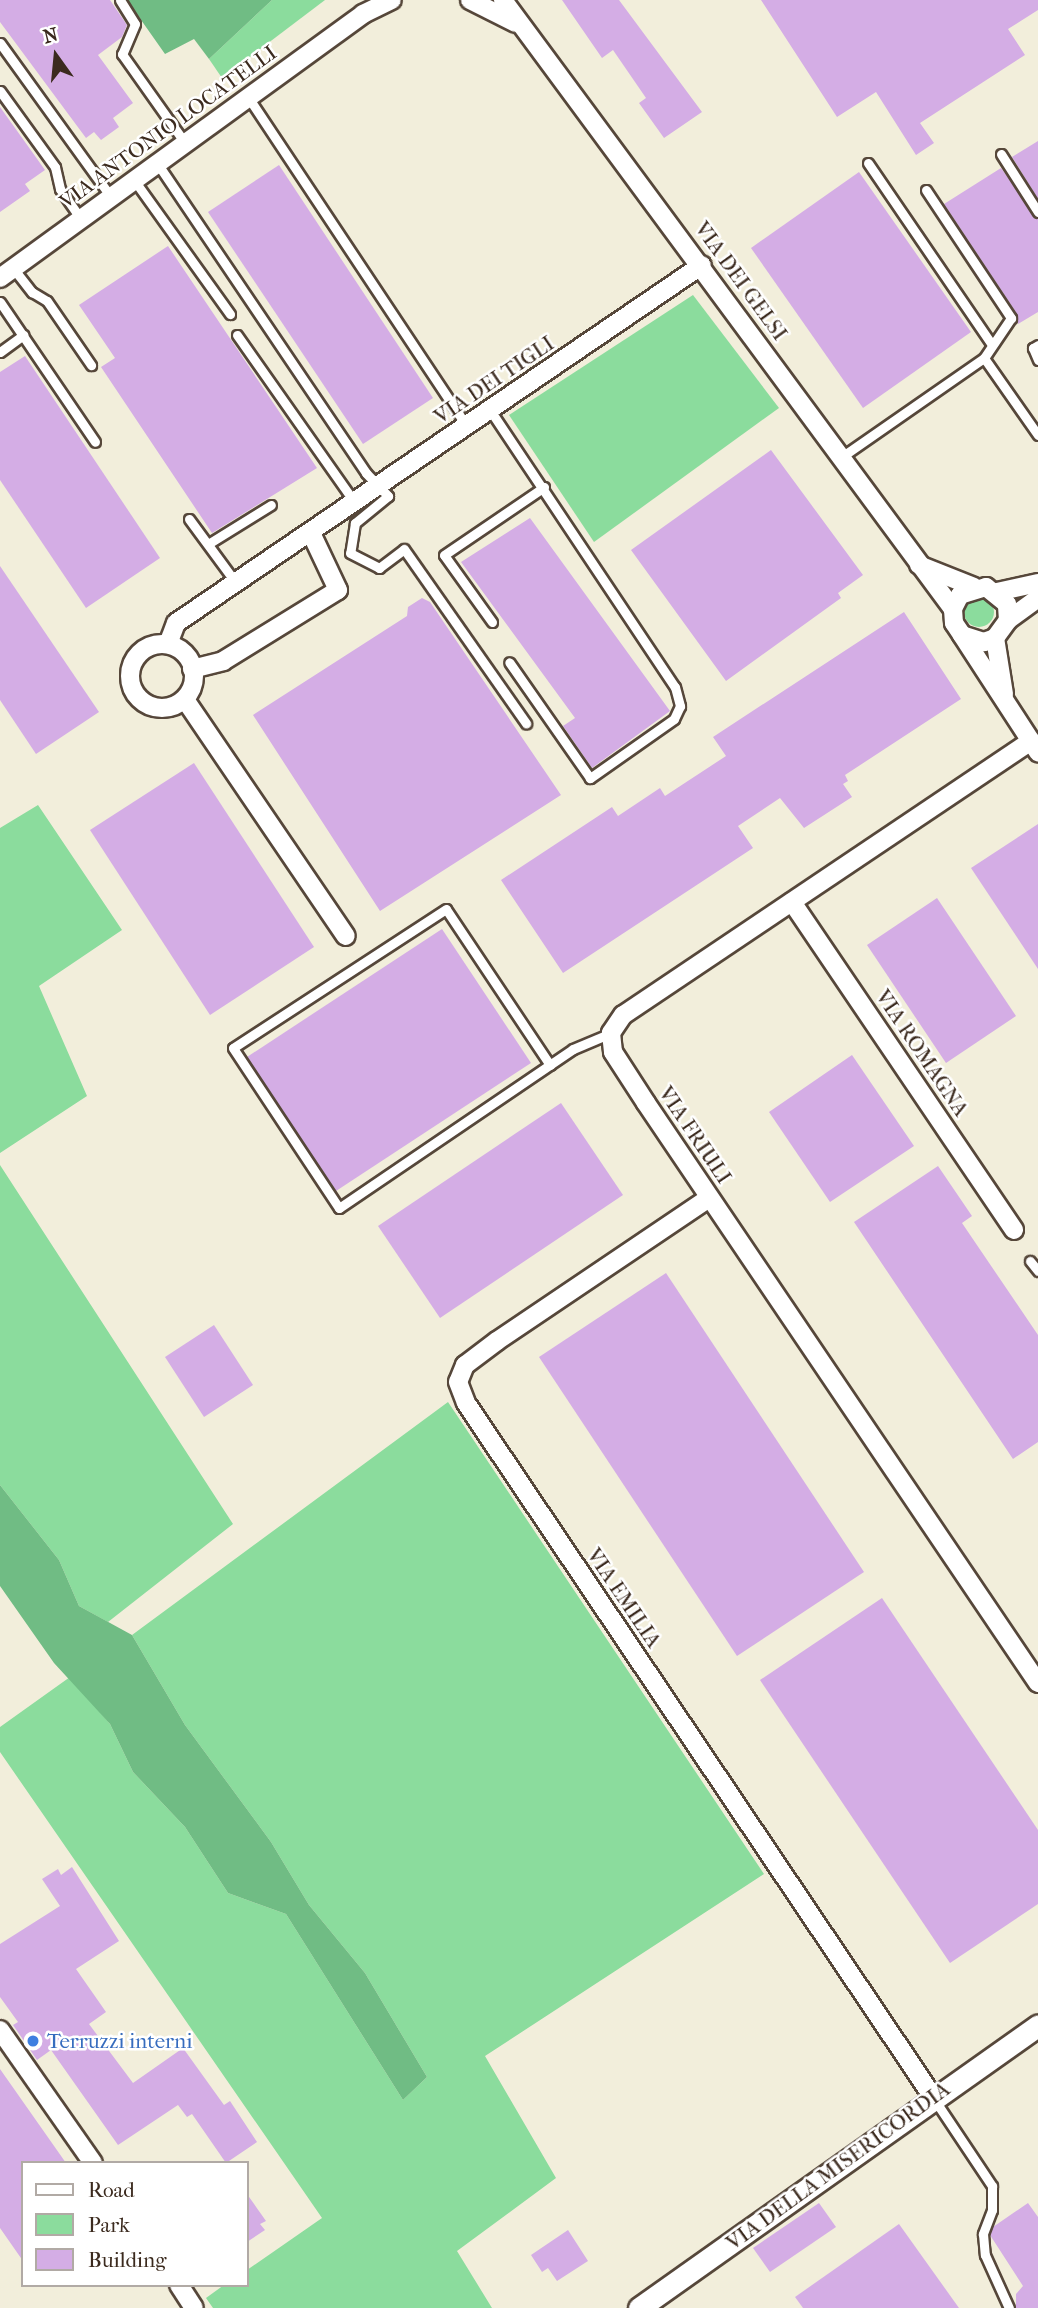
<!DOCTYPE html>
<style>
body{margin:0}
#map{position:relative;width:1038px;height:2308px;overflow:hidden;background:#f2eedb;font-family:"IM FELL French Canon",serif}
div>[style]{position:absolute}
.green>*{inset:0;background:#8bdc9d}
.round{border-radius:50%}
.forest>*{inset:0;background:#70bc84}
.building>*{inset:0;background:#d4ade5}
.roads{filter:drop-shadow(2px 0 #56473a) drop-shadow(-2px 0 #56473a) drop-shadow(0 2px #56473a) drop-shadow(0 -2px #56473a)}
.service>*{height:9px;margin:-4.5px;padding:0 4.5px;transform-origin:4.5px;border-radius:4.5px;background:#fff}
.minor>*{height:18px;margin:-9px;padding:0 9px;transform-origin:9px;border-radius:9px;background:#fff}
.minor>.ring{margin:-9px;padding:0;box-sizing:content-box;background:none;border:18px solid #fff;border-radius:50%}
.tertiary>*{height:21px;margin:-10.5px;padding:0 10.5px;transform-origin:10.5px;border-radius:10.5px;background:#fff}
.dots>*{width:19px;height:19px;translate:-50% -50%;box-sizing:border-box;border:4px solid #fff;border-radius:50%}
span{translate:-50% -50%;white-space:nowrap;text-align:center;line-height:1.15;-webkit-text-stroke:5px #fff;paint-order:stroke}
.street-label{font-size:21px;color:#3b2a1e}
.shop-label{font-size:21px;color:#366cbe}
.left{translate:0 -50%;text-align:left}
.legend{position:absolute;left:21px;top:2161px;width:228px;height:126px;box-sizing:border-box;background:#fff;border:2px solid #b1aaa5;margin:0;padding:9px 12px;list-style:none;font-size:21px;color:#3b2a1e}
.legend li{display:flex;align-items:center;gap:14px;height:35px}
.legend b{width:35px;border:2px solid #b1aaa5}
.north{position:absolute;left:21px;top:21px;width:70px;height:70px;-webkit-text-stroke:5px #fff;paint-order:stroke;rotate:345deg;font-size:19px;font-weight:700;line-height:28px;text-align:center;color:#3b2a1e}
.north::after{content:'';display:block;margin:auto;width:24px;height:32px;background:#3b2a1e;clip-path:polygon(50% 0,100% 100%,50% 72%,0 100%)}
</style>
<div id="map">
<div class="green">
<div style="clip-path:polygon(272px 0,325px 0,222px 78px,209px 59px)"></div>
<div style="clip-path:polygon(693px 295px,779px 408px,594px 542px,509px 415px)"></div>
<div class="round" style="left:964px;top:597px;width:30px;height:30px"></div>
<div style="clip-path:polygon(38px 805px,122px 930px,39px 986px,87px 1096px,0 1153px,0 828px)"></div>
<div style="clip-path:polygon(0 1165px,233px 1524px,108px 1622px,79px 1606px,59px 1560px,0 1485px)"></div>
<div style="clip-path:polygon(448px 1402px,764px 1874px,485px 2056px,556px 2178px,457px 2251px,492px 2308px,213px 2308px,206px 2298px,224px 2285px,247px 2285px,247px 2270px,322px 2218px,0 1752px,0 1727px,70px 1677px,110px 1724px,133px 1772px,185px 1827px,228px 1893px,286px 1914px,403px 2100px,427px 2077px,365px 1973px,309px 1905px,271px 1842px,185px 1725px,132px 1635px)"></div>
</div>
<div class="forest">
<div style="clip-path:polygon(127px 0,272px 0,209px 59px,194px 39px,165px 54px)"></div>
<div style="clip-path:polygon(0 1485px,59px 1560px,79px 1606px,132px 1635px,185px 1725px,271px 1842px,309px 1905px,365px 1973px,427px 2077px,403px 2100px,286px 1914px,228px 1893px,185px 1827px,133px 1772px,110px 1724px,54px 1663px,0 1586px)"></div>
</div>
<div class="building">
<div style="clip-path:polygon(0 0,110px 0,127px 25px,122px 37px,98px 55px,133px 103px,113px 118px,119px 127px,101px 140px,94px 132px,86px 138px,0 22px)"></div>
<div style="clip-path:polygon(562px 0,619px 0,702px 112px,664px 138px,639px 103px,646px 98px,613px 50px,602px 58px)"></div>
<div style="clip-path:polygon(761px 0,1038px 0,1038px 10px,1008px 29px,1025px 55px,920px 123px,934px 143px,916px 155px,876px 92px,837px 117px)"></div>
<div style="clip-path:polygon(0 107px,45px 170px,25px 184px,30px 191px,0 212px)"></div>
<div style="clip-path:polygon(1038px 141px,1038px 199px,1012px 157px)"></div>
<div style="clip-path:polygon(279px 165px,433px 398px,363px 444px,208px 212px)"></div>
<div style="clip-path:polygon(1001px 168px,1038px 219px,1038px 312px,1018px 324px,1017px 314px,944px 204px)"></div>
<div style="clip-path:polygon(859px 172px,971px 332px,863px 408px,751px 248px)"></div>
<div style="clip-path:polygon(168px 246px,317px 468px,212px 533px,101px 367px,115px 358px,79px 305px)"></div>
<div style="clip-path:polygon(25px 356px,160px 558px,86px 608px,0 480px,0 372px)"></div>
<div style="clip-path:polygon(771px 450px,863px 575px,838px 593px,841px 598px,726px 681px,631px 550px)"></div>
<div style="clip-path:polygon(530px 518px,670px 711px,592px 768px,563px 726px,575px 718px,461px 562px)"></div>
<div style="clip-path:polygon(0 566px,99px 712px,36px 754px,0 700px)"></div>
<div style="clip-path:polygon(422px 598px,430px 602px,561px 795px,380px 911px,253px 715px,407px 616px,408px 607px)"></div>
<div style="clip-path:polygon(904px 612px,961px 699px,845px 775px,848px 781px,843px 784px,852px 797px,804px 828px,780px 798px,738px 826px,753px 848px,563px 973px,501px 880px,612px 807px,618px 816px,660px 788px,665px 796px,726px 756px,713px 737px)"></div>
<div style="clip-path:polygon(194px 763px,314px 947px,210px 1015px,90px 830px)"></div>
<div style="clip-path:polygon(1038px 824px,1038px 969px,971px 868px)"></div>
<div style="clip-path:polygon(937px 898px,1016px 1016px,946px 1063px,867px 945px)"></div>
<div style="clip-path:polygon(442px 929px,531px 1063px,336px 1191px,247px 1057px)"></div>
<div style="clip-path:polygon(852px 1055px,914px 1146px,830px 1202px,769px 1112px)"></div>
<div style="clip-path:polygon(561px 1103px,623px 1195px,440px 1318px,378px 1226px)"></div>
<div style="clip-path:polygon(938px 1166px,972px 1216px,962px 1223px,1038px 1335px,1038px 1442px,1013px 1459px,854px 1222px)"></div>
<div style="clip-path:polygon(666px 1273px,864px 1572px,737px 1656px,539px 1357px)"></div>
<div style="clip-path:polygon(214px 1325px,253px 1385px,204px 1417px,165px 1357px)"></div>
<div style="clip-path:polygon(882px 1598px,1038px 1830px,1038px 1904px,950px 1963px,760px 1680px)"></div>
<div style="clip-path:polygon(72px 1867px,119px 1941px,76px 1969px,106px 2012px,89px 2024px,133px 2083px,183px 2048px,224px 2105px,230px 2101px,257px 2142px,226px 2163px,192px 2114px,187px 2117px,178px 2105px,118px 2145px,51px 2050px,37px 2060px,13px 2025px,18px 2022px,0 1997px,0 1944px,60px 1906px,42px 1879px,58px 1869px,61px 1875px)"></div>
<div style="clip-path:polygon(0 2069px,66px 2163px,23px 2163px,23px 2261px,0 2228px)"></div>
<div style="clip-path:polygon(247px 2194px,266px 2221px,260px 2224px,265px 2230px,247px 2242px)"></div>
<div style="clip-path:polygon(819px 2203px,836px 2227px,770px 2272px,753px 2248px)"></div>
<div style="clip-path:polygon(1028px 2203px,1038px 2217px,1038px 2308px,1016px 2308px,1016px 2294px,1023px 2286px,990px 2235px,993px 2227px)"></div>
<div style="clip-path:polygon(899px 2224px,959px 2308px,803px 2308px,795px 2297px)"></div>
<div style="clip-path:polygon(568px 2230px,588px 2261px,557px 2281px,548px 2268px,542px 2272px,531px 2255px)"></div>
</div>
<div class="roads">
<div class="service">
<div style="left:120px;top:0;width:28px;rotate:58deg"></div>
<div style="left:135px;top:24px;width:33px;rotate:113deg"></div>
<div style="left:122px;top:54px;width:109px;rotate:54.7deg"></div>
<div style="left:0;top:43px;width:190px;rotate:54.2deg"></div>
<div style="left:0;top:91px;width:94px;rotate:54.1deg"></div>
<div style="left:55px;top:167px;width:23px;rotate:77deg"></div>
<div style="left:60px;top:189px;width:37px;rotate:55deg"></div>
<div style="left:248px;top:97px;width:395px;rotate:56.4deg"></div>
<div style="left:1001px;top:154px;width:69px;rotate:57.5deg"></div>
<div style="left:157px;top:163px;width:374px;rotate:56deg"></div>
<div style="left:366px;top:473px;width:32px;rotate:46deg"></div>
<div style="left:388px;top:496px;width:43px;rotate:140.7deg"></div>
<div style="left:355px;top:523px;width:30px;rotate:99deg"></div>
<div style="left:350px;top:553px;width:33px;rotate:27deg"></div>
<div style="left:379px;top:568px;width:31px;rotate:-37deg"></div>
<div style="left:404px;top:549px;width:213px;rotate:55deg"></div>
<div style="left:868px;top:163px;width:220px;rotate:55.7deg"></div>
<div style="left:134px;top:180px;width:165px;rotate:54.4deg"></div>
<div style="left:926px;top:190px;width:154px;rotate:56.4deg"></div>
<div style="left:1011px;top:318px;width:48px;rotate:124deg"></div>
<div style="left:984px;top:358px;width:94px;rotate:55deg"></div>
<div style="left:13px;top:268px;width:31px;rotate:52deg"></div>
<div style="left:32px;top:292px;width:17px;rotate:31deg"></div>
<div style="left:47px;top:301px;width:78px;rotate:55.5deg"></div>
<div style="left:0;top:302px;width:169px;rotate:55.8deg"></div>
<div style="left:237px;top:335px;width:205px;rotate:54.9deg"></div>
<div style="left:1038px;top:345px;width:6px;rotate:149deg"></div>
<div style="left:1033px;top:348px;width:13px;rotate:67deg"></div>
<div style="left:0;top:352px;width:29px;rotate:-36deg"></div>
<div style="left:490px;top:410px;width:333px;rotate:56.3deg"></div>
<div style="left:675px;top:687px;width:20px;rotate:75deg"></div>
<div style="left:680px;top:706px;width:14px;rotate:115deg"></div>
<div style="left:674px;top:719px;width:103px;rotate:144.9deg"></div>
<div style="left:590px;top:778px;width:141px;rotate:-124.9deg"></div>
<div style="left:840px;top:458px;width:175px;rotate:-34.8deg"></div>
<div style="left:189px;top:519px;width:79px;rotate:53.7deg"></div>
<div style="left:208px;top:544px;width:74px;rotate:-31.8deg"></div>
<div style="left:492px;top:622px;width:82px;rotate:-125.6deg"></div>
<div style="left:444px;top:555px;width:121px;rotate:-34.2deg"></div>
<div style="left:550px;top:1065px;width:187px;rotate:-123.7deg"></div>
<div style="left:446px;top:909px;width:254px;rotate:146.9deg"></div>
<div style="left:233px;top:1048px;width:192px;rotate:56.5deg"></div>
<div style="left:339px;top:1208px;width:283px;rotate:-34.2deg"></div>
<div style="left:573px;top:1049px;width:41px;rotate:-22.8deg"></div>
<div style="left:1030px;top:1261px;width:13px;rotate:51deg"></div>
<div style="left:934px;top:2099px;width:105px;rotate:56.3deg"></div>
<div style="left:992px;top:2186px;width:24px;rotate:90deg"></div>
<div style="left:992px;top:2210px;width:26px;rotate:111deg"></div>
<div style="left:983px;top:2234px;width:21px;rotate:85deg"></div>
<div style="left:985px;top:2255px;width:58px;rotate:65.6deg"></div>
</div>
<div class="minor">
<div style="left:470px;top:0;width:51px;rotate:26.6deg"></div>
<div style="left:503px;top:0;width:757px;rotate:53.54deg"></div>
<div style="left:0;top:278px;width:449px;rotate:-36deg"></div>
<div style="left:363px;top:14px;width:32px;rotate:-26deg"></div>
<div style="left:919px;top:565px;width:59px;rotate:21.8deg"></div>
<div style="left:997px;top:592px;width:42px;rotate:-12.4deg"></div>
<div style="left:1008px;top:620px;width:16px;rotate:-94deg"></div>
<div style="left:1007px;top:604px;width:27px;rotate:-141deg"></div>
<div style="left:986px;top:587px;width:27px;rotate:163deg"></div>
<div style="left:960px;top:595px;width:16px;rotate:117deg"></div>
<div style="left:953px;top:609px;width:14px;rotate:86deg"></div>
<div style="left:954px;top:623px;width:14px;rotate:56deg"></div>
<div style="left:962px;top:635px;width:23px;rotate:18deg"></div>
<div style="left:984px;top:642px;width:12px;rotate:-20deg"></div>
<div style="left:995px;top:638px;width:22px;rotate:-54deg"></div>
<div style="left:1008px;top:620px;width:37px;rotate:-36deg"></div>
<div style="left:962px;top:635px;width:140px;rotate:57deg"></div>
<div style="left:995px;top:638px;width:57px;rotate:80.9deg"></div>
<div style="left:168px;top:644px;width:22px;rotate:-69deg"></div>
<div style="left:176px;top:623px;width:636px;rotate:-34.24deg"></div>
<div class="ring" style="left:130px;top:644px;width:46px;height:46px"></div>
<div style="left:192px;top:669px;width:32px;rotate:-14deg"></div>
<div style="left:223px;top:661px;width:135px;rotate:-31.7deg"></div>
<div style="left:338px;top:590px;width:63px;rotate:-115.3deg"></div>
<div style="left:186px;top:701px;width:284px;rotate:55.8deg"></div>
<div style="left:1031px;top:741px;width:491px;rotate:146.1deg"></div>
<div style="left:623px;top:1015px;width:22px;rotate:124deg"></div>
<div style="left:611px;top:1033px;width:19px;rotate:84deg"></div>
<div style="left:613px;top:1052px;width:61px;rotate:57.1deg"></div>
<div style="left:646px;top:1103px;width:700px;rotate:55.95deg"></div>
<div style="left:792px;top:902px;width:396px;rotate:55.9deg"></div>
<div style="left:709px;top:1198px;width:256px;rotate:146deg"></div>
<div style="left:497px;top:1341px;width:40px;rotate:143deg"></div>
<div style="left:465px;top:1365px;width:18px;rotate:112deg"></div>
<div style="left:458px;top:1382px;width:22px;rotate:69deg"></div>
<div style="left:466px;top:1403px;width:836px;rotate:56.06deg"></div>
<div style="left:0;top:2030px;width:162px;rotate:55deg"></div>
<div style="left:179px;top:2285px;width:27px;rotate:57deg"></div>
</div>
<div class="tertiary">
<div style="left:639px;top:2308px;width:489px;rotate:-35.3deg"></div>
</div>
</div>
<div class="dots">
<div style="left:33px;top:2041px;background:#3f7fe0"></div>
</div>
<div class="street-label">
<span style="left:168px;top:127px;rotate:-36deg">VIA ANTONIO LOCATELLI</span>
<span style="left:741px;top:281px;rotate:54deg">VIA DEI GELSI</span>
<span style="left:494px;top:380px;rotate:-34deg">VIA DEI TIGLI</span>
<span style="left:922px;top:1053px;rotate:56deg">VIA ROMAGNA</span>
<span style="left:695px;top:1135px;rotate:56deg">VIA FRIULI</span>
<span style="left:624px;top:1598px;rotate:56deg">VIA EMILIA</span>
<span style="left:838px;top:2166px;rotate:-36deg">VIA DELLA MISERICORDIA</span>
</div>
<div class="shop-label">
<span class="left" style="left:47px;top:2041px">Terruzzi interni</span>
</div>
<ul class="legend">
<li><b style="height:9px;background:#fff"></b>Road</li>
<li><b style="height:19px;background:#8bdc9d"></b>Park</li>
<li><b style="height:19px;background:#d4ade5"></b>Building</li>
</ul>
<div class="north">N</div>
</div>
